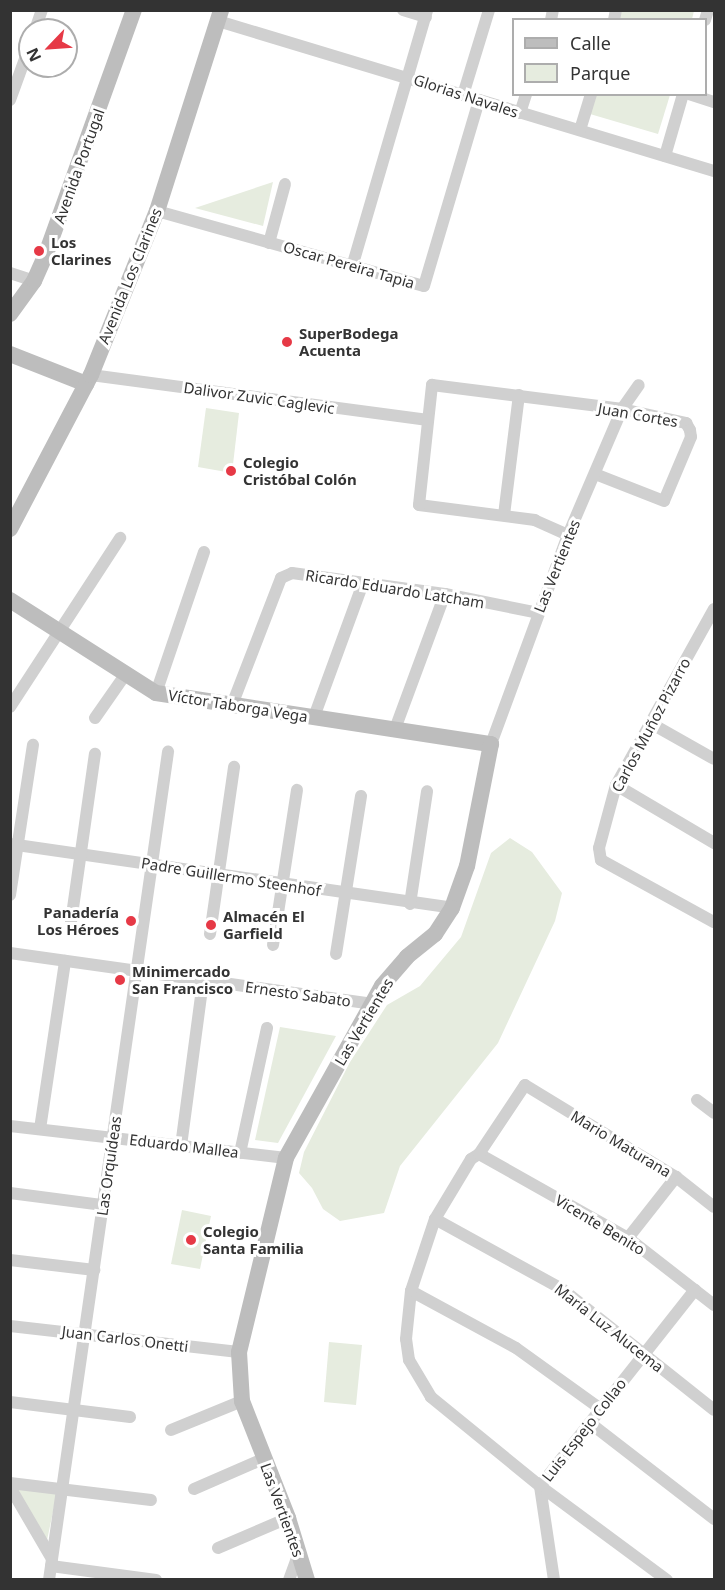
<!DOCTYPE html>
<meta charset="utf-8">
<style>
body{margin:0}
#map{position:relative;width:725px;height:1590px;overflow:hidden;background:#fff;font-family:"Noto Sans",sans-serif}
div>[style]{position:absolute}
.green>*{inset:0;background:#e6ecdf}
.street>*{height:12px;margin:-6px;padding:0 6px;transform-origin:6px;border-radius:6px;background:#d0d0d0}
.secondary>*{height:16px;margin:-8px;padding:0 8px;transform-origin:8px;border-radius:8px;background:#bdbdbd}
.dots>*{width:16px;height:16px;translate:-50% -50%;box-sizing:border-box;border:3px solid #fff;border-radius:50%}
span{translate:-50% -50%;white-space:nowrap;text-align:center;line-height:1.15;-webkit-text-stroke:6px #fff;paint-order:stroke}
.street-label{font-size:15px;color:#333}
.poi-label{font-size:15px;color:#333;font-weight:700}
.left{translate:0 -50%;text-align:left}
.right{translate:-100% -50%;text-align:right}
.frame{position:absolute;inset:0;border:12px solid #333;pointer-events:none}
.legend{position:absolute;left:512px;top:18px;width:195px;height:78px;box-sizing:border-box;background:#fff;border:2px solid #adadad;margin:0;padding:8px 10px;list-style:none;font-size:18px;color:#333}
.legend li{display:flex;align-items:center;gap:12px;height:30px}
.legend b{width:30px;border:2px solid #adadad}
.north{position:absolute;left:18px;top:18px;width:60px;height:60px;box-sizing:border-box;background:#fff;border:2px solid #adadad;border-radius:50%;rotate:245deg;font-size:16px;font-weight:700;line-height:24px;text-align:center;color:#333}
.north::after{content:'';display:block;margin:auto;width:21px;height:27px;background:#e63946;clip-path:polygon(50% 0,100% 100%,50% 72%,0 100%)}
</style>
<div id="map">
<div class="green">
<div style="clip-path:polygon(621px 11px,694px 11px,692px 19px,618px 20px)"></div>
<div style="clip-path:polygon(596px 95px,670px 95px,658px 134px,590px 114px)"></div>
<div style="clip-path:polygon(273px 182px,263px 226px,195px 208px)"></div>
<div style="clip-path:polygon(206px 408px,239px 413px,232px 473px,198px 467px)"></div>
<div style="clip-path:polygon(510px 838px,532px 852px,562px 893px,555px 921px,498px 1043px,400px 1166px,384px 1213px,340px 1221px,323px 1209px,312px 1188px,299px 1173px,304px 1152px,350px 1062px,387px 1005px,420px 986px,461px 937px,491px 853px)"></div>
<div style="clip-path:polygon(280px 1027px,336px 1036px,278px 1143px,255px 1140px)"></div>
<div style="clip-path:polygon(182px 1210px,211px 1216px,200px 1269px,171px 1264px)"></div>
<div style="clip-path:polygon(329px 1342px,362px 1345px,356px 1405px,324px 1402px)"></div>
<div style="clip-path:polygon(17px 1487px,57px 1493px,46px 1545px)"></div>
</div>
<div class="street">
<div style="left:403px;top:10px;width:24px;rotate:17deg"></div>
<div style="left:551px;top:20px;width:10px;rotate:-79deg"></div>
<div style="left:614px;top:20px;width:10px;rotate:-79deg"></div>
<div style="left:705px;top:20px;width:10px;rotate:-73deg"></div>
<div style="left:218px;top:21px;width:518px;rotate:16.83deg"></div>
<div style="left:35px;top:30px;width:21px;rotate:-71deg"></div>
<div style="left:689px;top:94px;width:26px;rotate:18deg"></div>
<div style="left:463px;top:95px;width:89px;rotate:-73deg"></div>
<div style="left:10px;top:100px;width:59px;rotate:-70deg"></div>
<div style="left:520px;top:113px;width:20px;rotate:-72deg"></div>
<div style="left:580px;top:130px;width:38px;rotate:-73deg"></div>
<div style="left:665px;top:156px;width:65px;rotate:-73.8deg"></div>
<div style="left:157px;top:211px;width:277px;rotate:15.7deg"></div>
<div style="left:424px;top:286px;width:194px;rotate:-73.5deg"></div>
<div style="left:269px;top:243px;width:61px;rotate:-74.8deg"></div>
<div style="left:352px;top:267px;width:268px;rotate:-73.7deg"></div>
<div style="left:10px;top:273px;width:25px;rotate:18deg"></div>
<div style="left:91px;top:375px;width:340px;rotate:7.6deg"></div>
<div style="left:504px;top:515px;width:121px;rotate:-82.9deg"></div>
<div style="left:568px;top:535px;width:36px;rotate:-156deg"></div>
<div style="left:535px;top:520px;width:117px;rotate:-172.6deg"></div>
<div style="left:419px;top:505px;width:121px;rotate:-83.8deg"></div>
<div style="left:432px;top:385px;width:192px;rotate:7.2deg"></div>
<div style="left:622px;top:409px;width:66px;rotate:12.3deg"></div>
<div style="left:686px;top:423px;width:8px;rotate:60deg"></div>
<div style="left:690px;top:430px;width:7px;rotate:82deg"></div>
<div style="left:691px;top:437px;width:69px;rotate:112.9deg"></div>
<div style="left:664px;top:501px;width:74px;rotate:-158.6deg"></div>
<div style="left:714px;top:609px;width:201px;rotate:119.1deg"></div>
<div style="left:616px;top:785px;width:65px;rotate:105.1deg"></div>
<div style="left:599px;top:848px;width:12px;rotate:81deg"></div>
<div style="left:601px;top:860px;width:129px;rotate:28.8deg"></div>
<div style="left:156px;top:693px;width:149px;rotate:-71.2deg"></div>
<div style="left:232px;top:705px;width:136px;rotate:-68.9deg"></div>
<div style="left:281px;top:578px;width:12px;rotate:-24deg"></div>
<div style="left:292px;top:573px;width:154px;rotate:7.8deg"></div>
<div style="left:445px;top:594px;width:95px;rotate:11.5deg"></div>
<div style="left:10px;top:707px;width:202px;rotate:-56.9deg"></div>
<div style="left:314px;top:717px;width:143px;rotate:-69.9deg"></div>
<div style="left:95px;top:718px;width:52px;rotate:-55.1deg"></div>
<div style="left:652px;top:724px;width:71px;rotate:29.4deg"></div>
<div style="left:395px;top:729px;width:144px;rotate:-69.7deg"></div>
<div style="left:491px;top:744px;width:223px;rotate:-69.8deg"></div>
<div style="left:568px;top:535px;width:137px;rotate:-66.8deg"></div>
<div style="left:622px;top:409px;width:29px;rotate:-55deg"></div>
<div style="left:616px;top:785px;width:114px;rotate:30.6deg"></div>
<div style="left:10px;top:844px;width:447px;rotate:8.2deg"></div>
<div style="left:10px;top:895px;width:152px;rotate:-81.3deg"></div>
<div style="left:410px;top:904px;width:114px;rotate:-81.4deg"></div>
<div style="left:71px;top:922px;width:170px;rotate:-81.9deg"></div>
<div style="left:210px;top:934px;width:169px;rotate:-81.8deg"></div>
<div style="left:273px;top:945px;width:157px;rotate:-81.2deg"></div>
<div style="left:10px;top:953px;width:365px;rotate:8deg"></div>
<div style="left:336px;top:954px;width:160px;rotate:-81deg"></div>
<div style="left:697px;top:1100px;width:21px;rotate:37deg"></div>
<div style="left:10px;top:1126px;width:278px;rotate:6.6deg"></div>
<div style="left:40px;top:1129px;width:170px;rotate:-81.5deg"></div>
<div style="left:181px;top:1146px;width:166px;rotate:-82.4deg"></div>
<div style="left:240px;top:1153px;width:128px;rotate:-77.8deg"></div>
<div style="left:479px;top:1154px;width:171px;rotate:29.4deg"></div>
<div style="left:628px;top:1238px;width:109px;rotate:37.9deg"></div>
<div style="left:10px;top:1193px;width:94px;rotate:7.4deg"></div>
<div style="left:435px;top:1219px;width:145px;rotate:28.9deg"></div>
<div style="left:562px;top:1289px;width:194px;rotate:38.5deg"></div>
<div style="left:628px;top:1238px;width:78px;rotate:-51.8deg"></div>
<div style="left:10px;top:1260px;width:85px;rotate:6.8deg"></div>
<div style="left:411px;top:1291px;width:119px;rotate:28.5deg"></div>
<div style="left:516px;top:1348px;width:105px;rotate:35.7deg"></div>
<div style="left:10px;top:1326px;width:230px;rotate:6.5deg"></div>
<div style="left:10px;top:1402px;width:121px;rotate:7.1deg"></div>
<div style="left:590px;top:1423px;width:157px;rotate:37.7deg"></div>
<div style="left:171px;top:1430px;width:77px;rotate:-22.2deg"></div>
<div style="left:10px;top:1483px;width:142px;rotate:6.9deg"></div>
<div style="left:10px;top:1487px;width:83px;rotate:59.7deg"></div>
<div style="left:194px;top:1489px;width:75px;rotate:-23.5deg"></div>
<div style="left:218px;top:1548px;width:76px;rotate:-23.2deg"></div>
<div style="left:51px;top:1566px;width:106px;rotate:7.6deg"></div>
<div style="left:49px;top:1580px;width:837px;rotate:-81.82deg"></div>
<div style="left:289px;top:1580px;width:29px;rotate:-70deg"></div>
<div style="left:554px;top:1580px;width:95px;rotate:-98.5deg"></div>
<div style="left:540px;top:1486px;width:141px;rotate:-140.8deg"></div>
<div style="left:431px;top:1397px;width:43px;rotate:-120.7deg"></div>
<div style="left:409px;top:1360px;width:21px;rotate:-98deg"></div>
<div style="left:406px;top:1339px;width:48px;rotate:-84.1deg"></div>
<div style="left:411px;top:1291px;width:76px;rotate:-71.6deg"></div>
<div style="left:435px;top:1219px;width:70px;rotate:-59deg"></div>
<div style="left:471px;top:1159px;width:9px;rotate:-32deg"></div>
<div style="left:479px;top:1154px;width:83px;rotate:-56.3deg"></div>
<div style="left:525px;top:1085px;width:177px;rotate:31.4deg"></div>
<div style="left:676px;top:1177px;width:48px;rotate:38.3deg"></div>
<div style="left:667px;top:1580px;width:158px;rotate:-143.5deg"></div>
<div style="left:540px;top:1486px;width:250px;rotate:-51.7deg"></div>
</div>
<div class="secondary">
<div style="left:10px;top:314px;width:41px;rotate:-54deg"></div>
<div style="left:34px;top:281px;width:30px;rotate:-66deg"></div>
<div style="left:46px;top:254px;width:259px;rotate:-70.2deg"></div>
<div style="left:10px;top:354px;width:82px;rotate:21.5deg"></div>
<div style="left:10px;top:529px;width:174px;rotate:-62.3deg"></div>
<div style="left:91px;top:375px;width:177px;rotate:-68.1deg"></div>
<div style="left:157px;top:211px;width:211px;rotate:-72.3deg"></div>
<div style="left:10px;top:600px;width:173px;rotate:32.5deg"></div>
<div style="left:156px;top:693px;width:339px;rotate:8.7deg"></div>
<div style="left:491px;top:744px;width:124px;rotate:101.1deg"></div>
<div style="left:467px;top:866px;width:45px;rotate:109.7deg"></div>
<div style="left:452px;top:908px;width:31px;rotate:123deg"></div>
<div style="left:435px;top:934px;width:36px;rotate:141deg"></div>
<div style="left:407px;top:957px;width:38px;rotate:131deg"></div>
<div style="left:382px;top:986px;width:197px;rotate:119.2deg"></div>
<div style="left:286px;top:1158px;width:200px;rotate:103.6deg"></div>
<div style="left:239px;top:1352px;width:49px;rotate:86.5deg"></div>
<div style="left:242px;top:1401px;width:126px;rotate:68.5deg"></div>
<div style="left:288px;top:1518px;width:65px;rotate:73deg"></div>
</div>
<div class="dots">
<div style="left:39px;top:251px;background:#e63946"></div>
<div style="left:287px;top:342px;background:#e63946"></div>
<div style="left:231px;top:471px;background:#e63946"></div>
<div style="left:131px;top:921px;background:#e63946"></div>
<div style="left:211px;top:925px;background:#e63946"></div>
<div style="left:120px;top:980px;background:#e63946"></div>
<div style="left:191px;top:1240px;background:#e63946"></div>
</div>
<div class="street-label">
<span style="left:466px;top:96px;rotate:18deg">Glorias Navales</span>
<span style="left:79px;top:166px;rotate:-70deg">Avenida Portugal</span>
<span style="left:349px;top:265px;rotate:16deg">Oscar Pereira Tapia</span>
<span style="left:130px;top:276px;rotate:-68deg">Avenida Los Clarines</span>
<span style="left:259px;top:398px;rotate:8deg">Dalivor Zuvic Caglevic</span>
<span style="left:638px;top:415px;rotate:10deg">Juan Cortes</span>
<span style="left:557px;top:566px;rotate:-68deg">Las Vertientes</span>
<span style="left:395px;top:589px;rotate:9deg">Ricardo Eduardo Latcham</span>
<span style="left:238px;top:706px;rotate:9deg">Víctor Taborga Vega</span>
<span style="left:651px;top:725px;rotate:-62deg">Carlos Muñoz Pizarro</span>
<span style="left:231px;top:877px;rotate:9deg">Padre Guillermo Steenhof</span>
<span style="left:298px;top:994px;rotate:8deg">Ernesto Sabato</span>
<span style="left:364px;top:1022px;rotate:-59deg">Las Vertientes</span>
<span style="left:621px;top:1144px;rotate:31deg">Mario Maturana</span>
<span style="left:184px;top:1146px;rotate:7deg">Eduardo Mallea</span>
<span style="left:109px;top:1166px;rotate:-82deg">Las Orquídeas</span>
<span style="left:600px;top:1225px;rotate:31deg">Vicente Benito</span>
<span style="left:609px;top:1328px;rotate:38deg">María Luz Alucema</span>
<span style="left:125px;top:1339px;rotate:7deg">Juan Carlos Onetti</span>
<span style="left:584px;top:1430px;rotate:-52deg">Luis Espejo Collao</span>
<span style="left:282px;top:1510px;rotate:70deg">Las Vertientes</span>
</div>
<div class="poi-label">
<span class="left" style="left:51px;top:251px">Los<br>Clarines</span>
<span class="left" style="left:299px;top:342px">SuperBodega<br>Acuenta</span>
<span class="left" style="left:243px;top:471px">Colegio<br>Cristóbal Colón</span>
<span class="right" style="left:119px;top:921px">Panadería<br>Los Héroes</span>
<span class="left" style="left:223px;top:925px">Almacén El<br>Garfield</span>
<span class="left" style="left:132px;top:980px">Minimercado<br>San Francisco</span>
<span class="left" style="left:203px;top:1240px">Colegio<br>Santa Familia</span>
</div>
<div class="frame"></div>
<ul class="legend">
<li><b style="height:8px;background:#bdbdbd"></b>Calle</li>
<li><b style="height:16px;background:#e6ecdf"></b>Parque</li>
</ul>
<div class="north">N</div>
</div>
